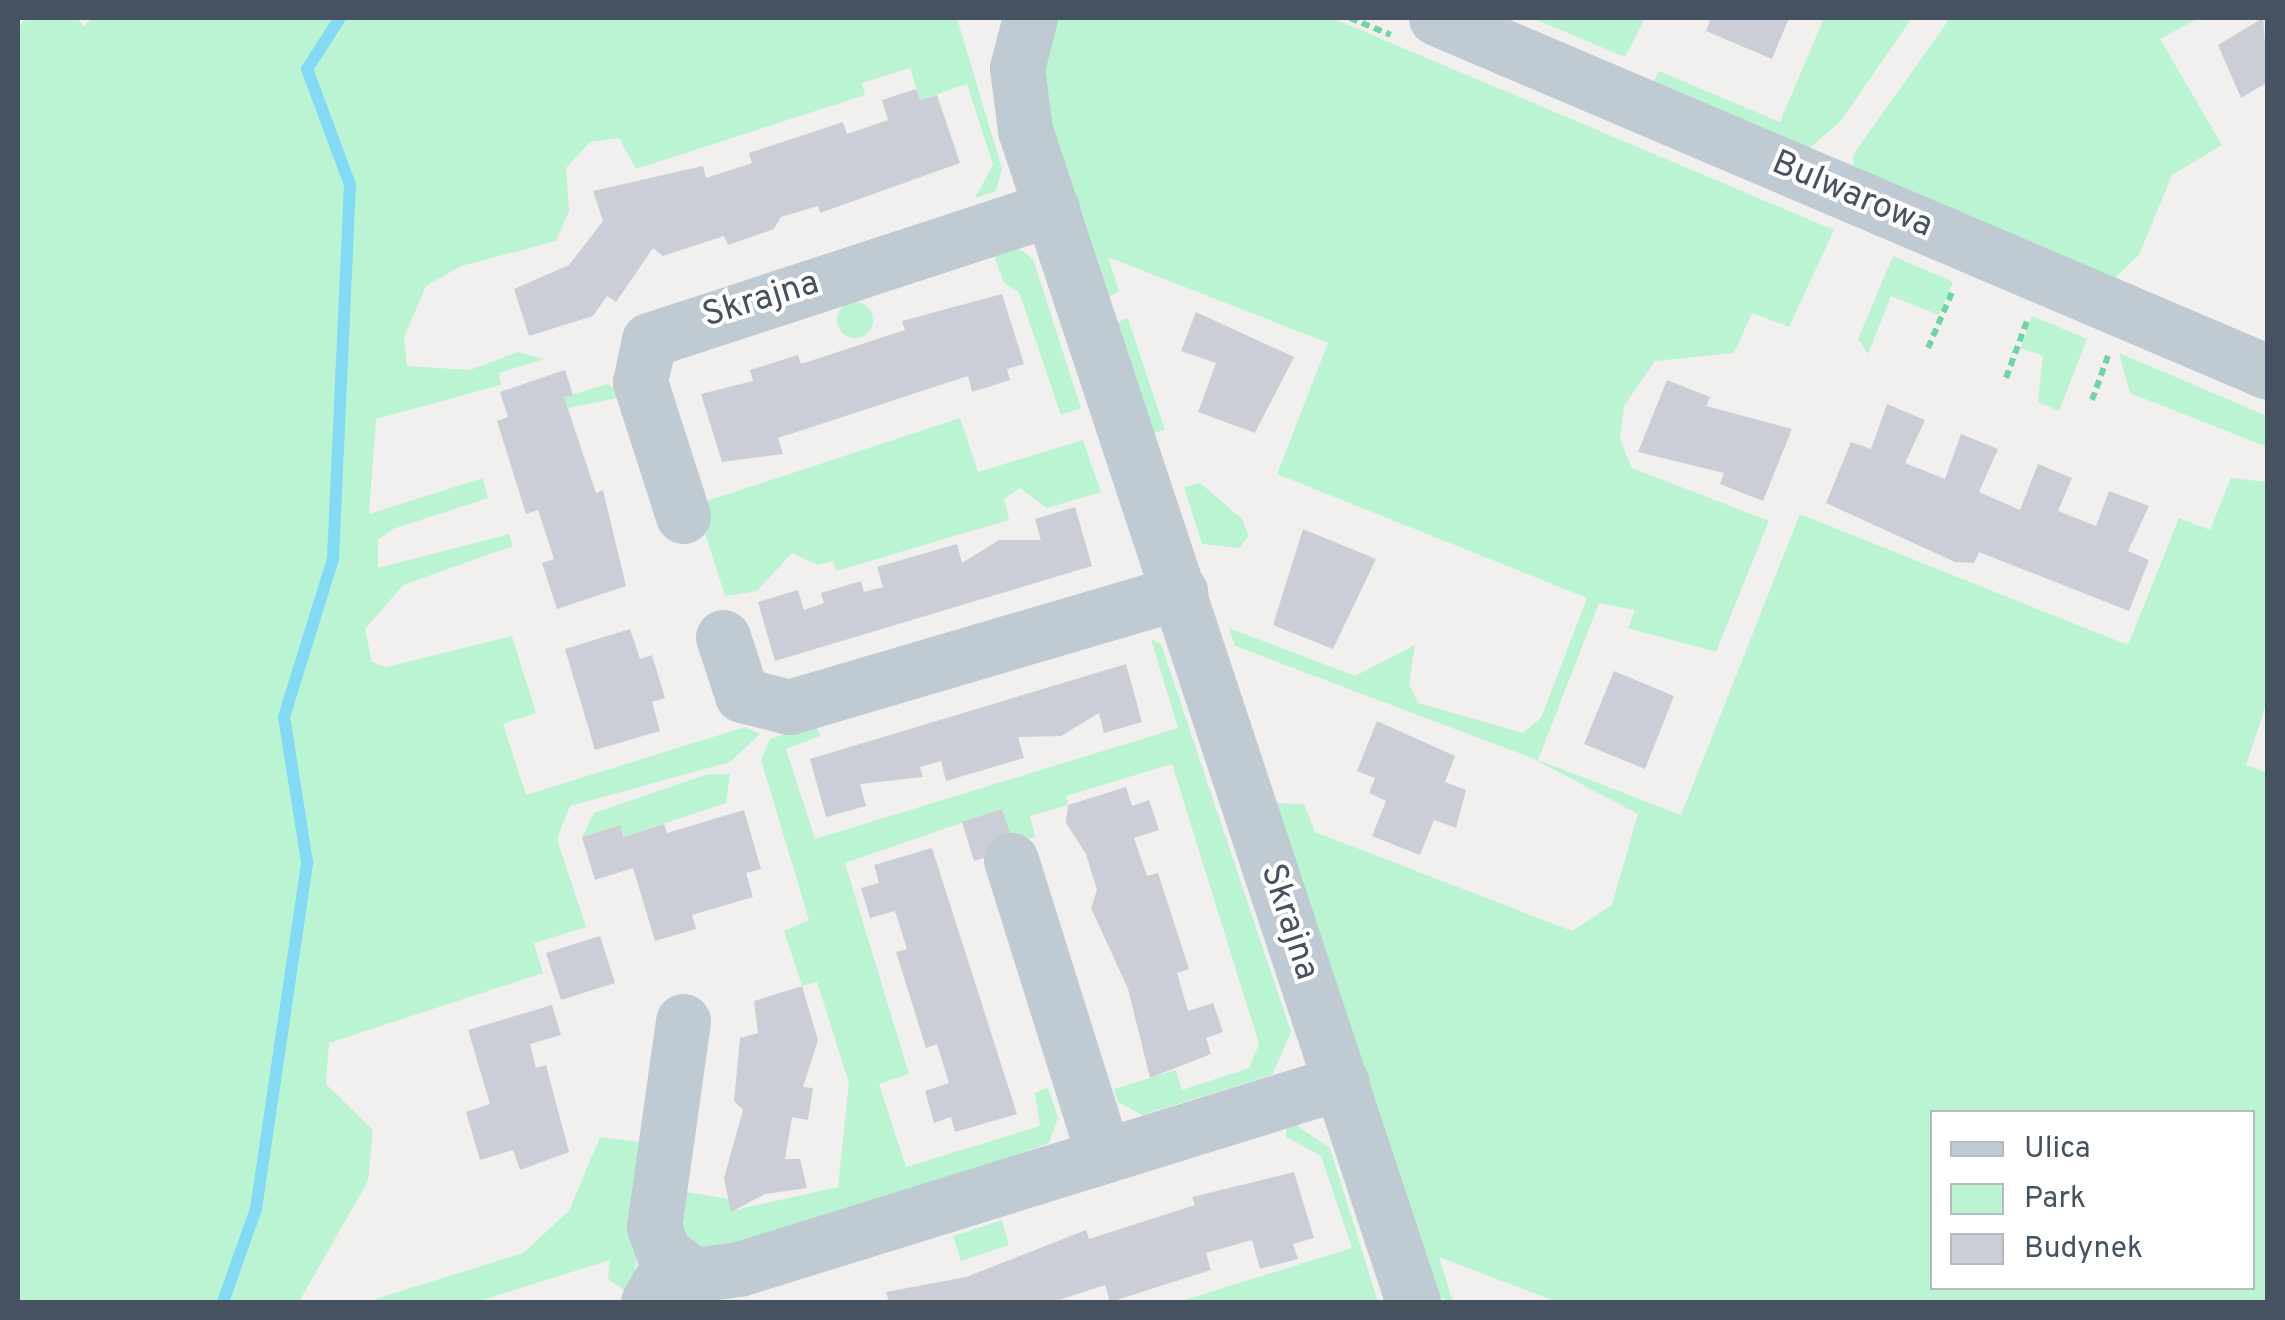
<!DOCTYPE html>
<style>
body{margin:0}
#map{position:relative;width:2285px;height:1320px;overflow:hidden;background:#f2f0ef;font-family:Overpass,sans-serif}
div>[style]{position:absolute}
.green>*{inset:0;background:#baf4d2}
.round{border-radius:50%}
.stream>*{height:12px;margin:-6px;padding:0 6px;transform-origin:6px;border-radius:6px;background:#83daf5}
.building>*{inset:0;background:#cbced6}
.path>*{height:6px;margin-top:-3px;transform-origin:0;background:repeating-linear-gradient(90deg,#6fd5a6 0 8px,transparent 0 13px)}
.minor>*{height:55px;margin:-27.5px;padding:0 27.5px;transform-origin:27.5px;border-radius:27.5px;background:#bfcad3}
span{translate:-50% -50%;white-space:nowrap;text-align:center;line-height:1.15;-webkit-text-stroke:8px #fff;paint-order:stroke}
.street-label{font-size:35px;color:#46525f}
.frame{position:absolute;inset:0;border:20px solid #46525f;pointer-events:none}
.legend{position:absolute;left:1930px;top:1110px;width:325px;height:180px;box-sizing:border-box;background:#fff;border:2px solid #b5babf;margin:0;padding:12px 18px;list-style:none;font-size:30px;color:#46525f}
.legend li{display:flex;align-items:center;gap:20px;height:50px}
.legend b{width:50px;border:2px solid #b5babf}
</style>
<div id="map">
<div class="green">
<div style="clip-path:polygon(28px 18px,76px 18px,84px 26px,93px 18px,957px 18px,1002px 169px,996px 191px,975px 198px,993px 165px,967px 84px,920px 100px,910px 68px,862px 83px,865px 95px,636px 169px,619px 138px,590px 142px,566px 168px,569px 211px,556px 241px,461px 266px,426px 286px,404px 337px,407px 366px,470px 370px,517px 352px,544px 359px,499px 373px,501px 385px,376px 419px,369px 514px,483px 478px,488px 498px,393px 529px,378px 540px,378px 568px,509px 534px,513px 546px,403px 585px,365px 629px,372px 662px,386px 667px,512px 636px,536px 713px,503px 724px,526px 795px,745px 727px,760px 734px,730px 762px,570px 806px,557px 839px,586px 927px,534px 943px,543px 973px,329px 1043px,326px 1084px,373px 1130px,368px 1181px,299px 1302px,18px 1302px,18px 27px)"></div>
<div style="clip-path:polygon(evenodd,1049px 18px,1332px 18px,1834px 230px,1789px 327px,1752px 313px,1734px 353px,1655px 361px,1624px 406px,1620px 439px,1632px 468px,1769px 521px,1716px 652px,1628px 628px,1635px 610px,1599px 603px,1538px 760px,1681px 815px,1800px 514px,2128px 645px,2179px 518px,2210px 530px,2231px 478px,2267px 482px,2267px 702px,2246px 765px,2268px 773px,2267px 1302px,1557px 1302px,1439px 1257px,1453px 1302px,1431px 1295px,1271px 803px,1304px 804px,1315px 832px,1572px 931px,1612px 905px,1638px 814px,1532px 758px,1235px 646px,1229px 628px,1355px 676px,1415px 645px,1409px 684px,1418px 703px,1523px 733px,1541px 718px,1587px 598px,1277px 474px,1328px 343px,1108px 257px,1119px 291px,1103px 300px,1040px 116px,1049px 18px,1932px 1112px,2252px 1112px,2252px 1288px,1932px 1288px,1932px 1112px)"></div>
<div style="clip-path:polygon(1532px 18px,1645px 18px,1625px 57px)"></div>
<div style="clip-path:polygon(1824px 18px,1912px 18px,1840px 122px,1807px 150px,1652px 85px,1659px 71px,1780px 122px)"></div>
<div style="clip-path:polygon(1950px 18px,2199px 18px,2160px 39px,2222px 145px,2172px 175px,2139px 255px,2112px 281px,1854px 171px,1853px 155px)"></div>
<div style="clip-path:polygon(1017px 247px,1033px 259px,1081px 408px,1061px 415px,1019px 292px,1004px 283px,994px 256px)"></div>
<div style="clip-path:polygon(1893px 256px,1953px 282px,1939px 315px,1891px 296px,1868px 354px,1858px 339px)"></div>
<div class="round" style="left:837px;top:302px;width:36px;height:36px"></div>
<div style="clip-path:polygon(2032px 316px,2087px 339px,2059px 411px,2038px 402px,2043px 356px,2021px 348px)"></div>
<div style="clip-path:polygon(1128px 318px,1165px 430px,1147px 434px,1111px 325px)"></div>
<div style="clip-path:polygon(2119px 353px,2267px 416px,2267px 447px,2130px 393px)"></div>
<div style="clip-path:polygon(657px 382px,707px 501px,960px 418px,978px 472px,1083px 440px,1101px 492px,1047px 508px,1020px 488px,1004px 499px,1009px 520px,836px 571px,833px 561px,818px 565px,792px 553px,757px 591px,725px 596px)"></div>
<div style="clip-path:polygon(607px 384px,628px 396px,568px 408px,564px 397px)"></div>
<div style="clip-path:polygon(1200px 483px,1242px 519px,1249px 536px,1239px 548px,1202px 544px,1184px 487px)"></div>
<div style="clip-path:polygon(1151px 639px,1161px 644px,1291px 1032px,1272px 1075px,1142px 1115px,1118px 1102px,1114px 1089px,1176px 1070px,1182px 1090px,1249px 1068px,1259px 1044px,1172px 764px,1066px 796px,1068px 805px,1030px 816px,1035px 837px,1013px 844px,1002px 809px,845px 863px,909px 1074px,879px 1084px,906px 1167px,1040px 1126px,1035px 1093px,1048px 1087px,1058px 1118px,1049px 1143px,746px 1255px,678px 1243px,686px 1192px,730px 1199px,731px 1211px,838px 1187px,849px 1083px,817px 982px,802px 986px,784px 931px,809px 920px,761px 760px,770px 739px,816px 724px,820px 736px,786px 749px,815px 839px,1178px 728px)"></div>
<div style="clip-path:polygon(708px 774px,730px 774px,726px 803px,623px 837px,619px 825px,582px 837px,594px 813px)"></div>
<div style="clip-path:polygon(1286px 1118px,1330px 1148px,1378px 1302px,1178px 1302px,1352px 1248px,1321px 1156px,1286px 1137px)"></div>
<div style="clip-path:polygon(600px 1137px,647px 1143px,633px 1296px,608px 1279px,610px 1260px,476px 1302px,366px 1302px,523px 1253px,569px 1211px)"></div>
<div style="clip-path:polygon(1002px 1220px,1009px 1245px,961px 1261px,953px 1236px)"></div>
</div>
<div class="stream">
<div style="left:223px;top:1302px;width:99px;rotate:-70.5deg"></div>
<div style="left:256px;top:1209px;width:351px;rotate:-81.6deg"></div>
<div style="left:307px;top:862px;width:147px;rotate:-99deg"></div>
<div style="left:284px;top:717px;width:165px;rotate:-72.8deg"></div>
<div style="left:333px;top:559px;width:374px;rotate:-87.4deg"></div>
<div style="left:350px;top:185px;width:124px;rotate:-110.3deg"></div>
<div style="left:307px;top:69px;width:61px;rotate:-57.1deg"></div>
</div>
<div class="building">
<div style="clip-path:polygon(1711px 18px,1789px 18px,1772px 59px,1706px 31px)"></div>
<div style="clip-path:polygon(2263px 18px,2268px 82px,2241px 98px,2218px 45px)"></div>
<div style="clip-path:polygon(916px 89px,920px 100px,937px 95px,960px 163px,820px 213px,818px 206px,781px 217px,774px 229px,728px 245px,724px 236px,663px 256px,653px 248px,616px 302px,607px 296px,593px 316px,529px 336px,514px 289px,569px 265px,603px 221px,593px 191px,703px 166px,706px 178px,752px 163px,749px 153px,843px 122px,847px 134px,888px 120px,882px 100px)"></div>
<div style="clip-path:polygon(1002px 294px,1024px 364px,1007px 369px,1010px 380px,972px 392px,968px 376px,778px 438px,783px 454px,722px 462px,701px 394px,753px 381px,750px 370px,798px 355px,801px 364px,905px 330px,902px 321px)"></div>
<div style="clip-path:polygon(1196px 312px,1294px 357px,1255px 433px,1198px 412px,1216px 363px,1181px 351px)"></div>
<div style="clip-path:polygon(565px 370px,573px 395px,564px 397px,596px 493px,603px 490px,626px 586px,557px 609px,542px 563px,554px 559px,538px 510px,526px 514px,497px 421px,508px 417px,500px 392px)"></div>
<div style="clip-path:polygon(1667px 380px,1710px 397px,1706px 406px,1792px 429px,1763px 501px,1720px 484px,1724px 473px,1638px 452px)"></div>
<div style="clip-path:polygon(1887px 404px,1925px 420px,1905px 463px,1945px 479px,1961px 434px,1998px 449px,1979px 492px,2020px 510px,2038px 464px,2072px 478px,2058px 511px,2096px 526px,2109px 491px,2149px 506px,2128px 551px,2149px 560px,2129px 611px,1979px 552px,1974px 563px,1955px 562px,1826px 503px,1851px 442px,1871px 449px)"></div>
<div style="clip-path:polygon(1075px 507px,1092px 566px,775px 661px,758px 602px,798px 590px,804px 610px,824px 603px,821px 593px,861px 581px,864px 592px,883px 587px,877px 567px,957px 544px,962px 563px,999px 540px,1041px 540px,1035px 519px)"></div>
<div style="clip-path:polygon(1303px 529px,1376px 559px,1333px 649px,1273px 625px)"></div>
<div style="clip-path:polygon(630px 629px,640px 659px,652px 655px,665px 698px,652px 702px,660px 731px,595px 750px,565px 649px)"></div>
<div style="clip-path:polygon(1126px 664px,1142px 722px,1104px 733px,1099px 713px,1061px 736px,1018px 737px,1024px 758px,946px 781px,941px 761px,920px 767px,923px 777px,860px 784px,866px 806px,826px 817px,810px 759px)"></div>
<div style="clip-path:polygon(1614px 671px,1674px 696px,1645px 769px,1584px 744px)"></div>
<div style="clip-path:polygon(1377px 721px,1455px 756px,1445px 782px,1466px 790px,1456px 828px,1434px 820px,1420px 855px,1372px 836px,1386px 801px,1369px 793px,1375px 778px,1357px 771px)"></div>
<div style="clip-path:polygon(1126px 787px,1132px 806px,1149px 800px,1159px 830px,1134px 838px,1147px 876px,1158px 873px,1189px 969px,1177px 973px,1188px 1011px,1213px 1003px,1223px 1032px,1206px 1038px,1211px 1054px,1150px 1078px,1128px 989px,1091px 908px,1097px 890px,1086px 854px,1066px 823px,1068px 805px)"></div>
<div style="clip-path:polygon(1002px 809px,1015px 848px,974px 861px,962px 822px)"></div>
<div style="clip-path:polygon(744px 810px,761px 869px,746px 873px,753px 897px,692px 915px,696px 929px,655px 941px,633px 868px,595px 880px,582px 837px,620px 825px,623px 837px,664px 824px,667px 833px)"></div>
<div style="clip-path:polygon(932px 848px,1017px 1114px,955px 1132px,951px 1117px,934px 1123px,925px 1091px,949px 1083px,937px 1044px,926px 1048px,896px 952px,907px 949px,895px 911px,870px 918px,861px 888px,879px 883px,874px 865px)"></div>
<div style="clip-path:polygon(600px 936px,615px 983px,561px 1000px,546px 953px)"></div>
<div style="clip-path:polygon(802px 986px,818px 1040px,803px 1087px,813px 1088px,808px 1120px,792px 1117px,785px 1159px,800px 1159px,807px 1188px,765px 1194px,731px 1212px,724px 1178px,743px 1110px,734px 1101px,740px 1038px,758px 1033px,754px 1001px)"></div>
<div style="clip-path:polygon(552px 1005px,561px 1035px,530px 1044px,536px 1068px,546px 1065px,569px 1152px,520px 1170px,513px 1150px,480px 1160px,466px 1112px,490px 1104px,468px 1030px)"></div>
<div style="clip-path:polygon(1294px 1172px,1314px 1238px,1293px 1244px,1298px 1259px,1260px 1269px,1252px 1240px,1206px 1253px,1211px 1270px,1110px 1302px,1105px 1285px,1053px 1302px,889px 1302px,886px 1292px,966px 1277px,1086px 1230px,1089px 1239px,1195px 1205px,1192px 1197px)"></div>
</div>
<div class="path">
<div style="left:1350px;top:18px;width:44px;rotate:22.5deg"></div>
<div style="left:1928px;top:348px;width:63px;rotate:-66.7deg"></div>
<div style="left:2006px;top:378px;width:61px;rotate:-69.8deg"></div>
<div style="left:2092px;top:400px;width:47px;rotate:-70deg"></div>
</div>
<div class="minor">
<div style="left:1030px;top:18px;width:52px;rotate:104.6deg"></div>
<div style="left:1017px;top:68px;width:63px;rotate:82.6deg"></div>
<div style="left:1025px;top:130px;width:1235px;rotate:71.68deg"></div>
<div style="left:1436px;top:18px;width:904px;rotate:23.05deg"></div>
<div style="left:683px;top:516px;width:141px;rotate:-107.8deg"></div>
<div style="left:640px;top:382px;width:43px;rotate:-77.9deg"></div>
<div style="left:649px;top:340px;width:424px;rotate:-18.1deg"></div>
<div style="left:723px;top:637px;width:61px;rotate:71.9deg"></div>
<div style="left:742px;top:695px;width:49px;rotate:14.3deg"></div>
<div style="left:789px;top:707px;width:408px;rotate:-16.4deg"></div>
<div style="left:1011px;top:860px;width:310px;rotate:72.6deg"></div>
<div style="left:683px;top:1021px;width:208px;rotate:98deg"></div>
<div style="left:654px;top:1227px;width:27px;rotate:70deg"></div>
<div style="left:663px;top:1252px;width:39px;rotate:37deg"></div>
<div style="left:694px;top:1275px;width:45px;rotate:-7.6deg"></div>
<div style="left:739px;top:1269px;width:631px;rotate:-17.23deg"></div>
<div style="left:648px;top:1302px;width:46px;rotate:-60.1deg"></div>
</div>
<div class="street-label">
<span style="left:1852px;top:195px;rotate:23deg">Bulwarowa</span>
<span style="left:761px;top:300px;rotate:-17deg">Skrajna</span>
<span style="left:1289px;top:922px;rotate:72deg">Skrajna</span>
</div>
<div class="frame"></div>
<ul class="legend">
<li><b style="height:12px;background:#bfcad3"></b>Ulica</li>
<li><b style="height:28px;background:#baf4d2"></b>Park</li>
<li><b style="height:28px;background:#cbced6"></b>Budynek</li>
</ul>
</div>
